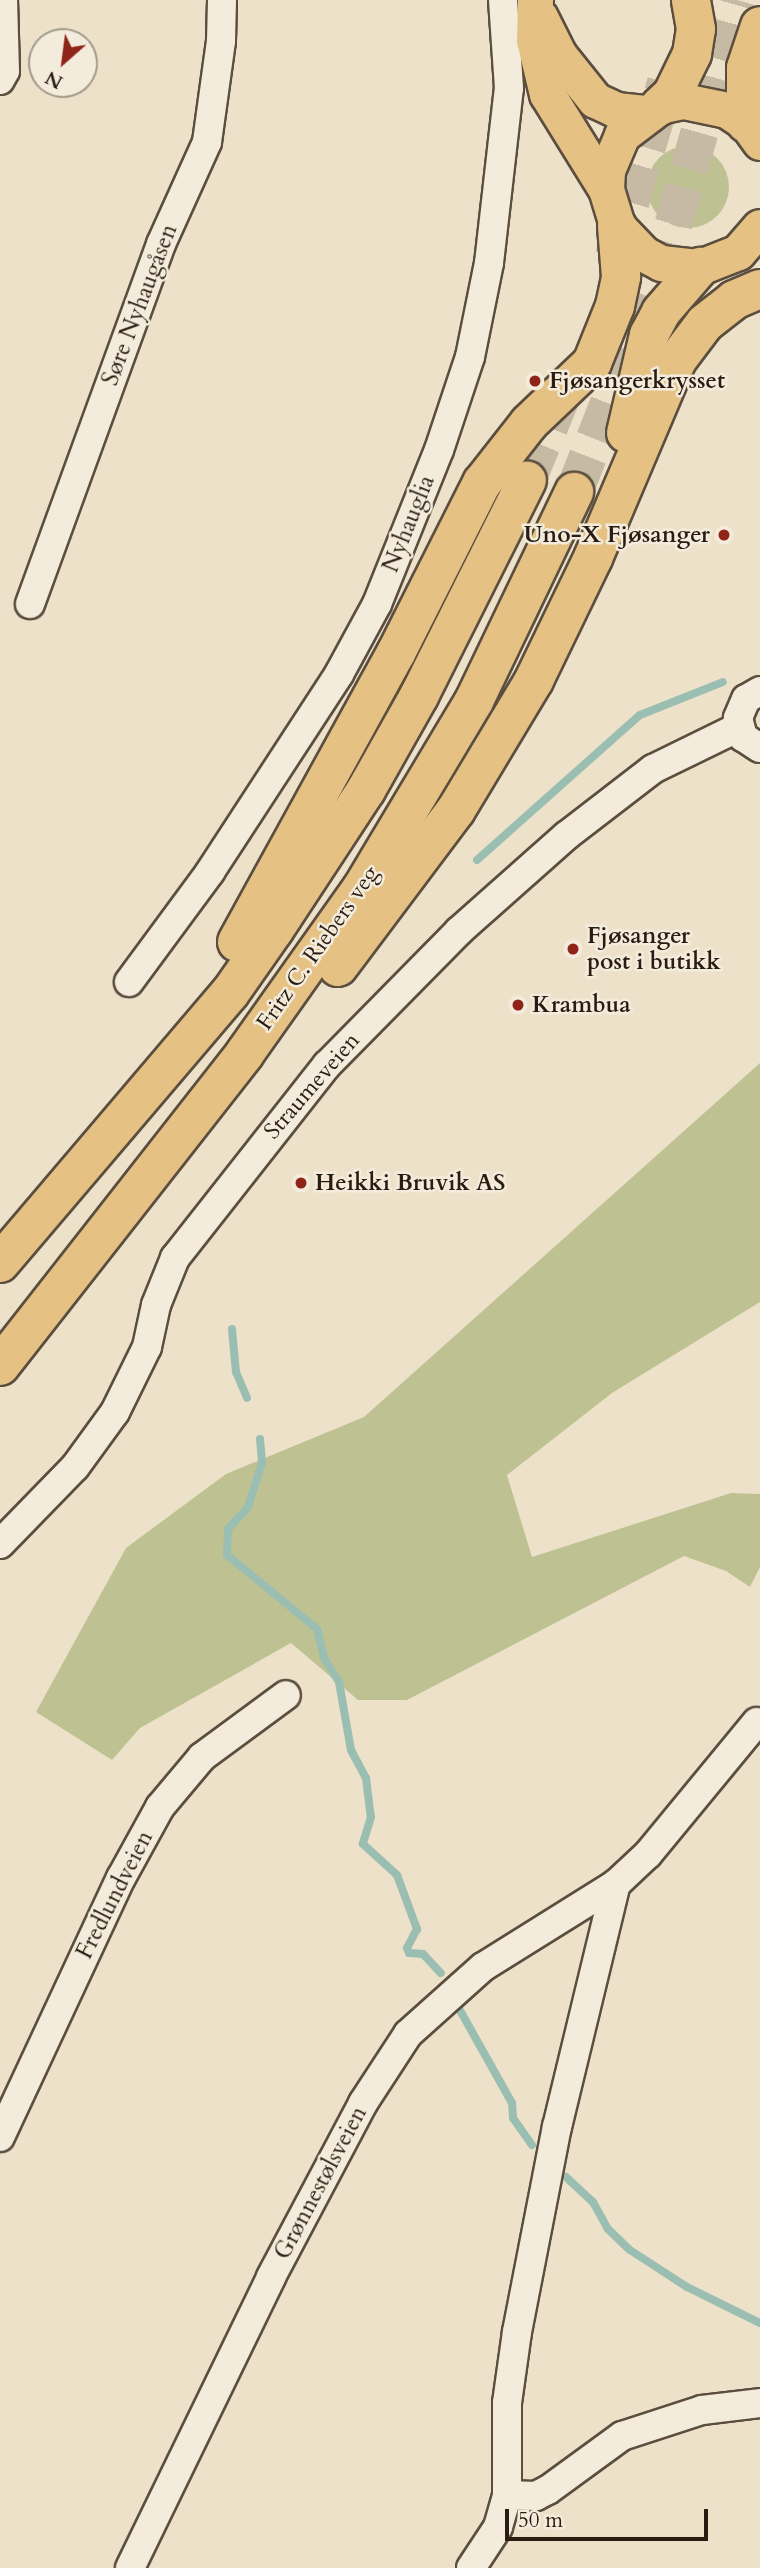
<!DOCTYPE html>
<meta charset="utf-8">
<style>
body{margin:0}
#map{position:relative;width:760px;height:2568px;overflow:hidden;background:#ede2c9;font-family:Cardo,serif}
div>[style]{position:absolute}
.green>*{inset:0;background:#bec293}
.round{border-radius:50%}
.stream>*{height:8px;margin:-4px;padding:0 4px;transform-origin:4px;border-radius:4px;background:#9abeb2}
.highway-tunnel>*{height:38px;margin-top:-19px;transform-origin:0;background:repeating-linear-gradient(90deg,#c6baa4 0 38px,transparent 0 57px)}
.roads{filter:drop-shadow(2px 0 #5b4e3f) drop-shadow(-2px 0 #5b4e3f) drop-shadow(0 2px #5b4e3f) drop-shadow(0 -2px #5b4e3f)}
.minor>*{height:28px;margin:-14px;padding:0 14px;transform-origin:14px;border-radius:14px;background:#f3ecdc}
.major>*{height:35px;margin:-17.5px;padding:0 17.5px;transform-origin:17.5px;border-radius:17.5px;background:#e6c184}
.highway>*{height:38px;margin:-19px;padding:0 19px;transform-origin:19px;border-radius:19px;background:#e6c184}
.dots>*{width:19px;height:19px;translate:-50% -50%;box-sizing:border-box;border:4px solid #f3ecdc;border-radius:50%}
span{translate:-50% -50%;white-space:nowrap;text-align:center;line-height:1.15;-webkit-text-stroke:5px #f3ecdc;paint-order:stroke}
.street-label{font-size:23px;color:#2a1c11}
.poi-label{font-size:23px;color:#2a1c11;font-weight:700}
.left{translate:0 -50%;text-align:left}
.right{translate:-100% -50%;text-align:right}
.north{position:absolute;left:28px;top:28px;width:70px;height:70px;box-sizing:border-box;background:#f3ecdc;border:2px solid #a3998b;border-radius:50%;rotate:208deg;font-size:19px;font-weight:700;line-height:28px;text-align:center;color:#2a1c11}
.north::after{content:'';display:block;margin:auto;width:24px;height:32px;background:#8f2418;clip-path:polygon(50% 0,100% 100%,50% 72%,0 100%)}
.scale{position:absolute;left:505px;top:2509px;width:203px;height:32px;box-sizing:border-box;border:4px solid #2a1c11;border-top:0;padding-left:9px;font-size:21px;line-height:24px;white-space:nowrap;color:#2a1c11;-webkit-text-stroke:5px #f3ecdc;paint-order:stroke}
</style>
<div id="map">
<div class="green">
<div class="round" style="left:647px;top:146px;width:82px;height:82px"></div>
<div style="clip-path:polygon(760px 1063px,760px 1302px,612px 1393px,507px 1475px,532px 1557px,731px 1493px,760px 1494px,760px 1567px,750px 1587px,726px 1571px,684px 1556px,407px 1700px,358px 1700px,291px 1643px,140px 1728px,112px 1760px,36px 1712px,126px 1548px,226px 1474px,364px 1417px)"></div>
</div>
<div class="stream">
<div style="left:477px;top:860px;width:218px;rotate:-41.7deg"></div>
<div style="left:640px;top:715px;width:89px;rotate:-21.7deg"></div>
<div style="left:232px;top:1329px;width:43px;rotate:84.7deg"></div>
<div style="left:236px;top:1372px;width:28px;rotate:67deg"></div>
<div style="left:260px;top:1439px;width:24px;rotate:85deg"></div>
<div style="left:262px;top:1463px;width:46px;rotate:107.7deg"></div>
<div style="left:248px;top:1507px;width:30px;rotate:132deg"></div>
<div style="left:228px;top:1529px;width:26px;rotate:92deg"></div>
<div style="left:227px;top:1555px;width:117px;rotate:39.4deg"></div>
<div style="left:317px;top:1629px;width:30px;rotate:76deg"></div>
<div style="left:324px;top:1658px;width:28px;rotate:58deg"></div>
<div style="left:339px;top:1682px;width:69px;rotate:80deg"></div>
<div style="left:351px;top:1750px;width:32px;rotate:62deg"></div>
<div style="left:366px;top:1778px;width:39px;rotate:83deg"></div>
<div style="left:371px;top:1817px;width:28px;rotate:107deg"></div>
<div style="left:363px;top:1844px;width:46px;rotate:42.4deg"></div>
<div style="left:397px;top:1875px;width:58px;rotate:69.7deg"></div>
<div style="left:417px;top:1929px;width:21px;rotate:118deg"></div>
<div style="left:407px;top:1948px;width:5px;rotate:68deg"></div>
<div style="left:409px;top:1953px;width:14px;rotate:4deg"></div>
<div style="left:423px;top:1954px;width:26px;rotate:47deg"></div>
<div style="left:457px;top:2005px;width:112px;rotate:60.7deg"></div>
<div style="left:512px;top:2103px;width:15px;rotate:86deg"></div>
<div style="left:513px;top:2118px;width:33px;rotate:55deg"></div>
<div style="left:566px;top:2177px;width:37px;rotate:43deg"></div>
<div style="left:593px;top:2202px;width:31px;rotate:61deg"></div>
<div style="left:608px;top:2229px;width:30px;rotate:44deg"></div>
<div style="left:630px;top:2250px;width:68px;rotate:33deg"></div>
<div style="left:687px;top:2287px;width:81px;rotate:26.3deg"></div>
</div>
<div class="highway-tunnel">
<div style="left:614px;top:257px;width:182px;rotate:-73.4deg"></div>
<div style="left:527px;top:480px;width:102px;rotate:-67.5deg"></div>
<div style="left:574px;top:492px;width:229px;rotate:-68.5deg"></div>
<div style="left:658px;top:279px;width:290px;rotate:-74.2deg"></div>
</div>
<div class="roads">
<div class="minor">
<div style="left:0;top:80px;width:10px;rotate:-61deg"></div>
<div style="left:5px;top:71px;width:71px;rotate:-91.6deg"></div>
<div style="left:30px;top:604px;width:383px;rotate:-70deg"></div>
<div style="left:161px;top:244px;width:112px;rotate:-65.7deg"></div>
<div style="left:207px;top:142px;width:102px;rotate:-82.1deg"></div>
<div style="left:221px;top:41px;width:41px;rotate:-88.6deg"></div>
<div style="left:760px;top:691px;width:16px;rotate:150deg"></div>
<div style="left:746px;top:699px;width:21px;rotate:113deg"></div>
<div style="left:738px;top:718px;width:20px;rotate:75deg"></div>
<div style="left:743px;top:737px;width:20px;rotate:33deg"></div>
<div style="left:129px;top:982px;width:137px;rotate:-53.6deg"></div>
<div style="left:210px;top:872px;width:236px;rotate:-56.9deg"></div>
<div style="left:339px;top:674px;width:80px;rotate:-61.5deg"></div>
<div style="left:377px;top:604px;width:166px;rotate:-68.1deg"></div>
<div style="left:439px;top:450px;width:98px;rotate:-71.6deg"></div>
<div style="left:470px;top:357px;width:96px;rotate:-78.6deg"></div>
<div style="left:489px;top:263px;width:176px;rotate:-83.5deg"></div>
<div style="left:509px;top:88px;width:88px;rotate:-93.9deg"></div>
<div style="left:0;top:1544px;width:107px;rotate:-45.8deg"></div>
<div style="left:75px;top:1467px;width:68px;rotate:-54deg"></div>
<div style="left:115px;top:1412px;width:72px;rotate:-63.8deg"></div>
<div style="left:147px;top:1347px;width:43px;rotate:-77.9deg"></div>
<div style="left:156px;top:1305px;width:51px;rotate:-68deg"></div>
<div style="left:175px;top:1258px;width:246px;rotate:-51.8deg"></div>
<div style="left:327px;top:1065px;width:188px;rotate:-45.4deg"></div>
<div style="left:459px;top:931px;width:143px;rotate:-41.6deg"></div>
<div style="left:566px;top:836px;width:110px;rotate:-37.6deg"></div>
<div style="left:653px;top:769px;width:96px;rotate:-26deg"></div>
<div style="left:0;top:2137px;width:286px;rotate:-65deg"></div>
<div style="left:121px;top:1878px;width:81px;rotate:-61.2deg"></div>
<div style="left:160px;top:1807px;width:65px;rotate:-50deg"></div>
<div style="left:202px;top:1757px;width:104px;rotate:-36.4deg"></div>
<div style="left:507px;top:2495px;width:29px;rotate:2deg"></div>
<div style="left:536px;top:2496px;width:13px;rotate:-27deg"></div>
<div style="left:548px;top:2490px;width:92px;rotate:-36.1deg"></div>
<div style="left:622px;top:2436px;width:84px;rotate:-18deg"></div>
<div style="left:702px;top:2410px;width:58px;rotate:-6.9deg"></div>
<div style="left:130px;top:2568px;width:323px;rotate:-64.1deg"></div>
<div style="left:271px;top:2277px;width:197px;rotate:-62.1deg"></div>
<div style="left:363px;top:2103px;width:82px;rotate:-56.9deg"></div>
<div style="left:408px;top:2034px;width:101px;rotate:-41.8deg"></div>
<div style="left:483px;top:1967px;width:157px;rotate:-32deg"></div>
<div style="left:616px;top:1884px;width:44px;rotate:-43.2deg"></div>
<div style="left:648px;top:1854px;width:171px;rotate:-50.5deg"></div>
<div style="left:471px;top:2568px;width:49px;rotate:-56.6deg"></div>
<div style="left:498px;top:2527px;width:33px;rotate:-74deg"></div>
<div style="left:507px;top:2495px;width:92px;rotate:-90deg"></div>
<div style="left:507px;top:2403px;width:72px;rotate:-82deg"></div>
<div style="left:517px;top:2332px;width:209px;rotate:-79deg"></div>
<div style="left:557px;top:2127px;width:250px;rotate:-76.4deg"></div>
</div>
<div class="major">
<div style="left:535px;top:0;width:40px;rotate:91.4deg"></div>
<div style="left:534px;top:40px;width:56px;rotate:76.5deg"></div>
<div style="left:547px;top:94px;width:112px;rotate:58.2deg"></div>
<div style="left:540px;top:17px;width:42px;rotate:63.4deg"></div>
<div style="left:559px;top:55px;width:58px;rotate:51.3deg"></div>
<div style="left:595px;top:100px;width:23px;rotate:25deg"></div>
<div style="left:616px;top:110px;width:31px;rotate:6deg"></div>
<div style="left:760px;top:142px;width:24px;rotate:-126deg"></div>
<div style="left:746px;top:123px;width:23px;rotate:-146deg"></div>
<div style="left:727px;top:110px;width:45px;rotate:-168.4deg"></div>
<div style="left:683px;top:101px;width:24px;rotate:168deg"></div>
<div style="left:660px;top:106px;width:48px;rotate:142.7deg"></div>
<div style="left:622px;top:135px;width:38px;rotate:113deg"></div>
<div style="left:607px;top:170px;width:19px;rotate:93deg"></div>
<div style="left:606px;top:189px;width:39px;rotate:73deg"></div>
<div style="left:617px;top:226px;width:39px;rotate:46deg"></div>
<div style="left:644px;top:254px;width:19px;rotate:28deg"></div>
<div style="left:661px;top:263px;width:39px;rotate:6deg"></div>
<div style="left:700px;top:267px;width:41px;rotate:-21.5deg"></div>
<div style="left:738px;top:252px;width:33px;rotate:-49deg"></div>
</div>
<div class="highway">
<div style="left:660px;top:106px;width:16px;rotate:-43deg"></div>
<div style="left:672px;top:95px;width:46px;rotate:-64deg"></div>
<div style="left:692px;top:54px;width:25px;rotate:-81deg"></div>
<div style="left:696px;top:29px;width:29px;rotate:-100deg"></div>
<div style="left:746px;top:123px;width:55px;rotate:-90deg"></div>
<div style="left:746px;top:68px;width:44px;rotate:-71.6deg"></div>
<div style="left:626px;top:433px;width:101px;rotate:-76.8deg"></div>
<div style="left:649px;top:335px;width:26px;rotate:-62deg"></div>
<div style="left:661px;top:312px;width:60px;rotate:-49.1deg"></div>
<div style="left:237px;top:942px;width:330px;rotate:-61.2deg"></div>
<div style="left:396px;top:653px;width:191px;rotate:-63.2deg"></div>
<div style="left:482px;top:483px;width:76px;rotate:-51.9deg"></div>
<div style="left:529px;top:423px;width:87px;rotate:-43.6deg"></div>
<div style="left:592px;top:363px;width:61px;rotate:-68deg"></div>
<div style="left:615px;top:306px;width:30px;rotate:-78deg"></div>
<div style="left:621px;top:277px;width:51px;rotate:-94.5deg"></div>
<div style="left:338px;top:967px;width:196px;rotate:-53.1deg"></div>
<div style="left:456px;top:810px;width:152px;rotate:-59deg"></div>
<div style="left:534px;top:680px;width:136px;rotate:-64.2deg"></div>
<div style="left:593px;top:558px;width:215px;rotate:-67deg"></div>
<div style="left:677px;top:360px;width:46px;rotate:-52.9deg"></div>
<div style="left:705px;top:323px;width:37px;rotate:-38deg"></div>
<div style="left:734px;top:300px;width:28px;rotate:-23deg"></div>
<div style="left:0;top:1263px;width:355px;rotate:-49.6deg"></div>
<div style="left:230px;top:993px;width:77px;rotate:-55.1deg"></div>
<div style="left:274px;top:930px;width:168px;rotate:-56.7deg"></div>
<div style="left:366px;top:790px;width:108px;rotate:-60.6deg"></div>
<div style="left:419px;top:696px;width:241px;rotate:-63.4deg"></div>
<div style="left:0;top:1366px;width:397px;rotate:-51.9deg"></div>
<div style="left:245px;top:1053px;width:202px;rotate:-54.7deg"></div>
<div style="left:362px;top:888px;width:218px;rotate:-59.1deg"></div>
<div style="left:474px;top:701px;width:232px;rotate:-64.4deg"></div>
</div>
</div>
<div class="dots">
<div style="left:535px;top:381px;background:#8f2418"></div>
<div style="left:724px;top:535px;background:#8f2418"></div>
<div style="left:573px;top:949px;background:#8f2418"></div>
<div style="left:518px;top:1005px;background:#8f2418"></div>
<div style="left:301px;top:1183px;background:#8f2418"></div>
</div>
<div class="street-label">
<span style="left:140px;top:305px;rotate:-69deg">Søre Nyhaugåsen</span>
<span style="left:409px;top:524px;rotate:-68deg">Nyhauglia</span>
<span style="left:318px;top:948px;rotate:-55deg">Fritz C. Riebers veg</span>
<span style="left:312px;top:1086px;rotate:-49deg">Straumeveien</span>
<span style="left:115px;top:1895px;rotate:-63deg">Fredlundveien</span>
<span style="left:321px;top:2183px;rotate:-62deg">Grønnestølsveien</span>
</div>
<div class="poi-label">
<span class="left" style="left:549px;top:381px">Fjøsangerkrysset</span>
<span class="right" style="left:710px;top:535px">Uno-X Fjøsanger</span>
<span class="left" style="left:587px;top:949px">Fjøsanger<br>post i butikk</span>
<span class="left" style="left:532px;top:1005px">Krambua</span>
<span class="left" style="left:315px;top:1183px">Heikki Bruvik AS</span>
</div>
<div class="north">N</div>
<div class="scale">50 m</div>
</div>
